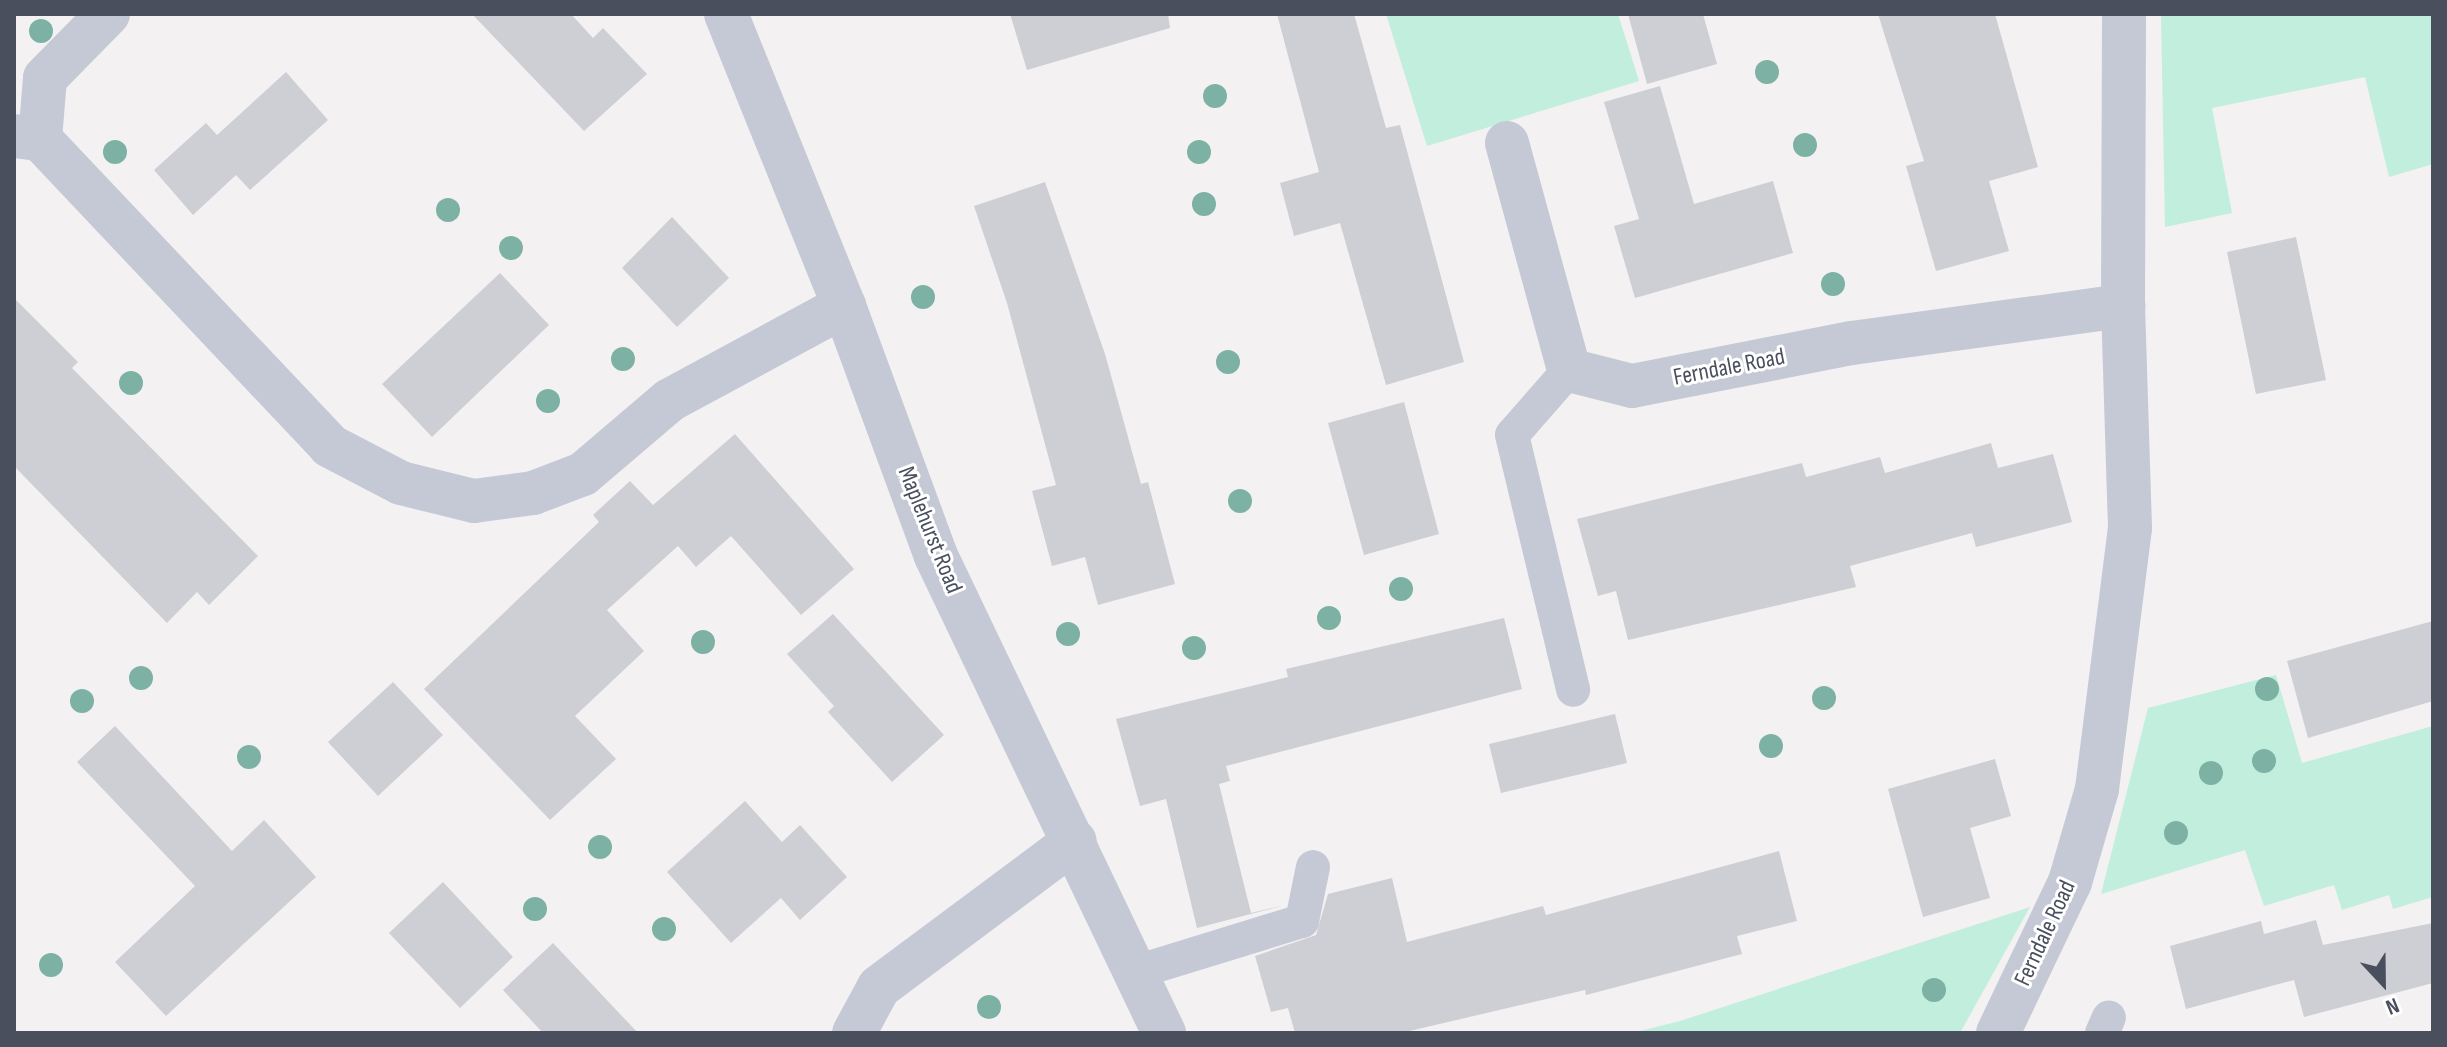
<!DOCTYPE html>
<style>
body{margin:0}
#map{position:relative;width:2447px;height:1047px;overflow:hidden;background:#f3f1f1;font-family:"Sofia Sans Condensed",sans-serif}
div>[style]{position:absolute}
.green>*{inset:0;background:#c2eede}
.building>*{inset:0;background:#cecfd5}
.service>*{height:34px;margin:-17px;padding:0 17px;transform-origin:17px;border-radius:17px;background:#c5c9d5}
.minor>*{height:44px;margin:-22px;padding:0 22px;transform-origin:22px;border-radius:22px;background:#c5c9d5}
.trees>*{width:24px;height:24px;margin:-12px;border-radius:50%;background:#7db1a4}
span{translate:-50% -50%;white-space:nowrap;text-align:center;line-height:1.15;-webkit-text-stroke:6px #fff;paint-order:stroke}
.street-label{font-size:24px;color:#4a4f5d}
.frame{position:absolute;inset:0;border:16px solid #4a4f5d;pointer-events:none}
.north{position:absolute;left:2343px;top:943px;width:80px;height:80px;-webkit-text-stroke:6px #fff;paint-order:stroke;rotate:158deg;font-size:22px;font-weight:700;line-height:32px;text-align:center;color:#4a4f5d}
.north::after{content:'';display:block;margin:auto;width:28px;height:36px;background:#4a4f5d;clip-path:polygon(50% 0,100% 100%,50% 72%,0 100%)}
</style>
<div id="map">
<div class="green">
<div style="clip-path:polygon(1386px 14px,1618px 14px,1639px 81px,1427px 146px)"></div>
<div style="clip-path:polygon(2161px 14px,2433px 14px,2433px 164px,2389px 177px,2365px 77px,2212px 108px,2232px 213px,2165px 227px)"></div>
<div style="clip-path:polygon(2276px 675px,2302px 763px,2433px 726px,2433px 897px,2393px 909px,2389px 895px,2342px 910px,2334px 885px,2264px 906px,2245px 850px,2101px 894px,2148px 708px)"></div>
<div style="clip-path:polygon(2030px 907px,1960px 1033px,1632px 1033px,1680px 1021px)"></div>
</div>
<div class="building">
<div style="clip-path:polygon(472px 14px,571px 14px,593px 38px,603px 28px,647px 74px,584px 131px)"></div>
<div style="clip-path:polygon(1010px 14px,1168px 14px,1170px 28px,1027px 70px)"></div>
<div style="clip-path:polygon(1277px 14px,1354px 14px,1386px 128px,1400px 125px,1464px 362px,1386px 385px,1340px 223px,1294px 236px,1280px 183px,1319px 172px)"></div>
<div style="clip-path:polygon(1628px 14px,1703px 14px,1717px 64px,1647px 84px)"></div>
<div style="clip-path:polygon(1878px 14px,1995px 14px,2038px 167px,1989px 181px,2009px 251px,1936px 271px,1906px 166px,1924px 161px)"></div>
<div style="clip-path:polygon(286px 72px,328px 120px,250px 190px,236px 175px,193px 215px,154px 170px,206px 123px,217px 135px)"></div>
<div style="clip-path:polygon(1660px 86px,1694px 204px,1773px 181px,1793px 253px,1635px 298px,1614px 226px,1639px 219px,1604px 102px)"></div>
<div style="clip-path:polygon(1045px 182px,1105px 354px,1141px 484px,1148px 482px,1175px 584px,1098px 605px,1085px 557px,1052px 566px,1032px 491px,1056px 485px,1007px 303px,974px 206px)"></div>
<div style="clip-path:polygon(672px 217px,729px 278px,677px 327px,622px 268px)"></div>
<div style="clip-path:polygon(2296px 237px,2326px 380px,2256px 394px,2227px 252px)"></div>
<div style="clip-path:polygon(500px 273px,549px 325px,432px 437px,382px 384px)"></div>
<div style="clip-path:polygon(14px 298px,78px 362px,72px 368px,258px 556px,209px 605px,197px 592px,167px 623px,14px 466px)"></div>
<div style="clip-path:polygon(1404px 402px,1439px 534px,1364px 555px,1328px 423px)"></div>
<div style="clip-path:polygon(735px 434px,854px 569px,801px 615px,731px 536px,696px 567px,678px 546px,607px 610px,644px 651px,575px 716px,616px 759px,550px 820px,424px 689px,599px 522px,593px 515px,630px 481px,653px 505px)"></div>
<div style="clip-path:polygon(1991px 443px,1998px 468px,2053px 454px,2072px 522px,1976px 547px,1972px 533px,1850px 566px,1856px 587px,1628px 640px,1616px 591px,1598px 596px,1577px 519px,1802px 463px,1806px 477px,1880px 457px,1885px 473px)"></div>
<div style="clip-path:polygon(833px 614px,944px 735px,892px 782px,828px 712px,834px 706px,787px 654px)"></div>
<div style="clip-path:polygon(1504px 618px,1522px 689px,1226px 766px,1230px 781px,1219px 784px,1251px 913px,1285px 905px,1197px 928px,1166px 799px,1140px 806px,1116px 719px,1288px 677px,1286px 669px)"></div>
<div style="clip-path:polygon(2433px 621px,2433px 701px,2308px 738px,2287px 661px)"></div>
<div style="clip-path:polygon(393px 682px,443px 735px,378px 796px,328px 742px)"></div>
<div style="clip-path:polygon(1615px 714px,1627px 763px,1501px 793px,1489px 744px)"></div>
<div style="clip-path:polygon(115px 726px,232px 851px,264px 820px,316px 877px,166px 1016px,115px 962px,195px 886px,77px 762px)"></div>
<div style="clip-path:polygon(1995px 759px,2011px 816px,1970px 828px,1990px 898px,1923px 917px,1888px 789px)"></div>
<div style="clip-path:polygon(745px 801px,782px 842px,800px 825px,847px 877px,800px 920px,781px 898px,731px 943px,667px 872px)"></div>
<div style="clip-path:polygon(1779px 851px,1797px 921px,1737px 936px,1742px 954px,1586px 995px,1585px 990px,1401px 1033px,1295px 1033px,1288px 1008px,1271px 1012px,1255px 956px,1316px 935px,1328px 894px,1392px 878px,1407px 942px,1543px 906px,1546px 915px)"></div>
<div style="clip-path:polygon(443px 882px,513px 957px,460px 1008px,389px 933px)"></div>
<div style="clip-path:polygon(2316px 920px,2323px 945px,2433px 923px,2433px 983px,2304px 1017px,2294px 980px,2186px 1009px,2170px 946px,2261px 921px,2264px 934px)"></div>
<div style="clip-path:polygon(553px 943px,638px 1033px,543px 1033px,503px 990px)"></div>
</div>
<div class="service">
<div style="left:1569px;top:370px;width:86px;rotate:131.2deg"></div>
<div style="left:1512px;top:435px;width:262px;rotate:76.5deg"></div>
<div style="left:1136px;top:972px;width:174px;rotate:-17.1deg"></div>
<div style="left:1302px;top:921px;width:55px;rotate:-78.5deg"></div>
<div style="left:2102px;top:1033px;width:17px;rotate:-66deg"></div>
</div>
<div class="minor">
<div style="left:726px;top:14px;width:315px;rotate:68deg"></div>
<div style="left:844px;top:306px;width:266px;rotate:69.8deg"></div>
<div style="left:936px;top:556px;width:529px;rotate:64.45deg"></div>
<div style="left:14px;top:136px;width:26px;rotate:7deg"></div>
<div style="left:40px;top:139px;width:422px;rotate:46.6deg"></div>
<div style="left:330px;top:446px;width:80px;rotate:27.5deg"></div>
<div style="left:401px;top:483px;width:75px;rotate:13.9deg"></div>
<div style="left:474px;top:501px;width:60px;rotate:-7.7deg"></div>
<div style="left:533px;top:493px;width:53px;rotate:-20.8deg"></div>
<div style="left:583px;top:474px;width:114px;rotate:-40.4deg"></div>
<div style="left:670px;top:400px;width:198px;rotate:-28.4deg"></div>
<div style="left:40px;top:139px;width:61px;rotate:-85.3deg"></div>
<div style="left:45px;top:78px;width:90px;rotate:-45.5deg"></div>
<div style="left:1507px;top:143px;width:235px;rotate:74.7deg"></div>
<div style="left:1569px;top:370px;width:65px;rotate:14.3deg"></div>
<div style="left:1632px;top:386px;width:224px;rotate:-11.1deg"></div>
<div style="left:1852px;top:343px;width:274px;rotate:-7.8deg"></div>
<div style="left:854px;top:1033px;width:52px;rotate:-61.5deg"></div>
<div style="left:879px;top:987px;width:244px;rotate:-36.7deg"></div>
<div style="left:1998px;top:1033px;width:167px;rotate:-64.5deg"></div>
<div style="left:2070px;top:882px;width:97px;rotate:-73.8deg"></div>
<div style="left:2097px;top:789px;width:263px;rotate:-82.8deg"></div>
<div style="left:2130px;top:528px;width:222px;rotate:-91.8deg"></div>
<div style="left:2123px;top:306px;width:292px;rotate:-89.8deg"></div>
</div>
<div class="trees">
<div style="left:41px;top:31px"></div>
<div style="left:1767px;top:72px"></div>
<div style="left:1215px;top:96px"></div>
<div style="left:1805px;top:145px"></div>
<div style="left:115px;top:152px"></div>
<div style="left:1199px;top:152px"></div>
<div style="left:1204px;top:204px"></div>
<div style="left:448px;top:210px"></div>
<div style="left:511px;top:248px"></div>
<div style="left:1833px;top:284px"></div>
<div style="left:923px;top:297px"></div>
<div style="left:623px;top:359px"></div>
<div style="left:1228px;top:362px"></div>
<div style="left:131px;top:383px"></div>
<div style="left:548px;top:401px"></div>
<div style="left:1240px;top:501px"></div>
<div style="left:1401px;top:589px"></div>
<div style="left:1329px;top:618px"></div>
<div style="left:1068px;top:634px"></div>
<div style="left:703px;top:642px"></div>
<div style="left:1194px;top:648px"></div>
<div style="left:141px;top:678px"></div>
<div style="left:2267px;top:689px"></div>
<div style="left:1824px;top:698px"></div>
<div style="left:82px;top:701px"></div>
<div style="left:1771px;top:746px"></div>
<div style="left:249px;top:757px"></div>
<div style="left:2264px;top:761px"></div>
<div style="left:2211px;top:773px"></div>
<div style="left:2176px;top:833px"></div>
<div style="left:600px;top:847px"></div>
<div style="left:535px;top:909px"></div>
<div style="left:664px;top:929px"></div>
<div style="left:51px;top:965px"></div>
<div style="left:1934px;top:990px"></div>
<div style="left:989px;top:1007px"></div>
</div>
<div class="street-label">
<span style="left:1729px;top:367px;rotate:-11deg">Ferndale Road</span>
<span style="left:930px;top:530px;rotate:68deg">Maplehurst Road</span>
<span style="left:2045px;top:933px;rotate:-65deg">Ferndale Road</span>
</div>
<div class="frame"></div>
<div class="north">N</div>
</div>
